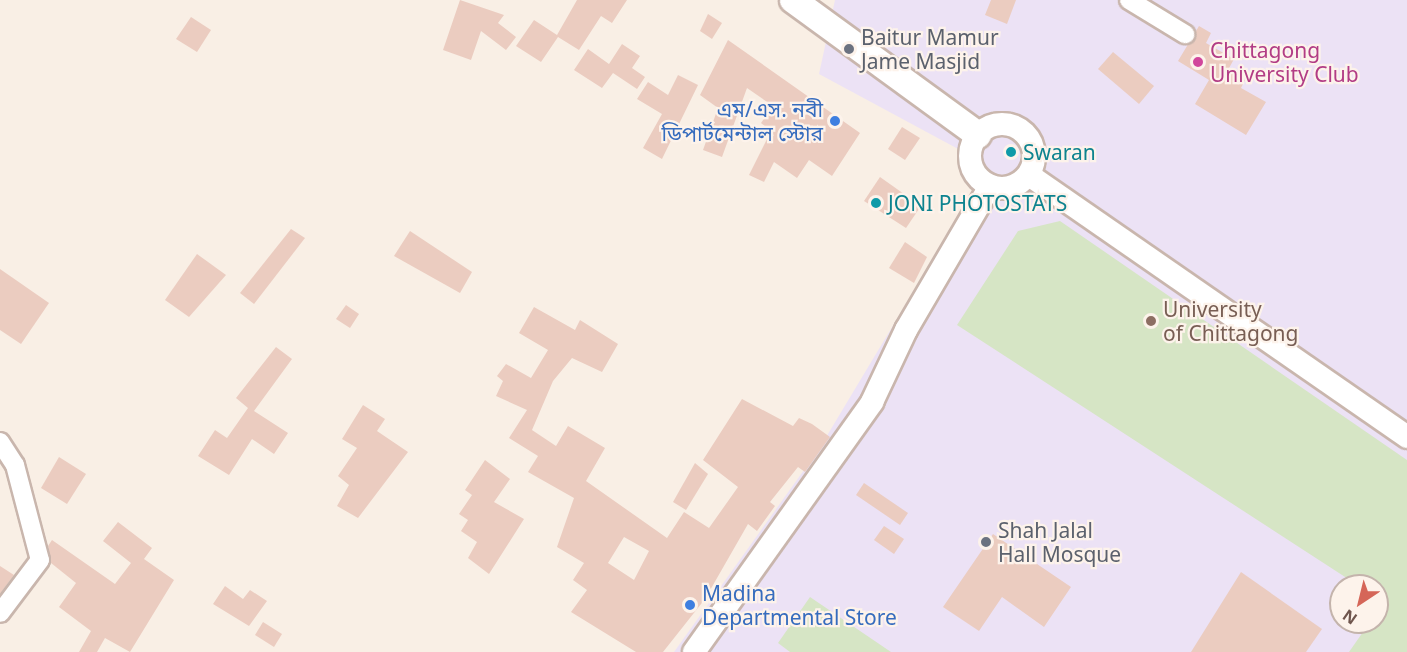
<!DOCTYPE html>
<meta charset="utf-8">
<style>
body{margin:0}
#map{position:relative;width:1407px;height:652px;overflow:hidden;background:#f9efe5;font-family:"Noto Sans","Noto Sans Bengali",sans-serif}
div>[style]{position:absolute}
.education>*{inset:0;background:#ece2f5}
.green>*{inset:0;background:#d6e5c5}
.building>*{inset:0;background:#ebccc0}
.roads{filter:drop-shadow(2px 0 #c9b6ad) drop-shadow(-2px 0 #c9b6ad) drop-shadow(0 2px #c9b6ad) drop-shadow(0 -2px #c9b6ad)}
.minor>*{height:18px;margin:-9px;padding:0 9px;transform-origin:9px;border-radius:9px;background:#fff}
.tertiary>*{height:22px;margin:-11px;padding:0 11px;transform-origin:11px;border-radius:11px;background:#fff}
.tertiary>.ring{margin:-11px;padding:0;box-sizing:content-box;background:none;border:22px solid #fff;border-radius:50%}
.secondary>*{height:26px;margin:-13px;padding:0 13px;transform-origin:13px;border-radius:13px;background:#fff}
.dots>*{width:16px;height:16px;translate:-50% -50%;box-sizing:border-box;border:3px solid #fdf3eb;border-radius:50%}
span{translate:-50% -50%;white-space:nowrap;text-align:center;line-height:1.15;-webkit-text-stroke:4.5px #fdf3eb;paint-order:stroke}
.worship-label{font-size:21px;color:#5b616d}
.left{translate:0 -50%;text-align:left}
.hotel-label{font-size:21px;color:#b23c85}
.shop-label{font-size:21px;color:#366cbe}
.right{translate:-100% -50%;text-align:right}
.culture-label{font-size:21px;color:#0d838f}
.education-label{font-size:21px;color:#785e54}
.north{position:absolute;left:1329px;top:574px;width:60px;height:60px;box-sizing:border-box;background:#fdf3eb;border:2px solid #c4b4ac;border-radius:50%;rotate:215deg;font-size:16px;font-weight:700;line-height:24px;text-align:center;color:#6f554d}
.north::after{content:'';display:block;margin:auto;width:21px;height:27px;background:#d56658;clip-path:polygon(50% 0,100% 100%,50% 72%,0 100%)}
</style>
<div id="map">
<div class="education">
<div style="clip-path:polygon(evenodd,835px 0,1407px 0,1407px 652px,674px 652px,819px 449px,973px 192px,960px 150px,819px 74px,835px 0,1341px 586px,1377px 586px,1377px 622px,1341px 622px,1341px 586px)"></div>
</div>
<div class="green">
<div style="clip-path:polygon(1060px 221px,1407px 460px,1407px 652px,1349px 652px,1370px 622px,1377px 622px,1383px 602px,1377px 598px,1377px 586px,1359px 586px,957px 325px,1018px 231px)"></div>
<div style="clip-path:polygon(810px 597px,891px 652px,790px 652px,778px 643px)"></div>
</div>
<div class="building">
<div style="clip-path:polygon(460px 0,504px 15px,498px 23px,516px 37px,506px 50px,481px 31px,471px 60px,443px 50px)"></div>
<div style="clip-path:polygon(577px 0,627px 0,612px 23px,601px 16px,579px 50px,558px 37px,541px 62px,516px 46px,534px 20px,557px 35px)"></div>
<div style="clip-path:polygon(991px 0,1016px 0,1007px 24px,985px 15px)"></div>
<div style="clip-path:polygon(708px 14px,722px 23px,712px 39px,700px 31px)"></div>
<div style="clip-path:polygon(191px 17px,211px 30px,197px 52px,176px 39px)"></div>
<div style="clip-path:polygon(1199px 26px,1211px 33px,1206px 43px,1234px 59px,1228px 70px,1245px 80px,1241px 88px,1266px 102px,1246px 135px,1195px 104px,1209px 80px,1178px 61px)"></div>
<div style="clip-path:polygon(728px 40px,860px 133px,832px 176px,809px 160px,797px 178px,774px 162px,764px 182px,749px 175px,771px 131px,761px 123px,773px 106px,747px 88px,722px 157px,703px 150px,718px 108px,700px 95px)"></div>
<div style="clip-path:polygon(622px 44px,640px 56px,632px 68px,645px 77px,637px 89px,613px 73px,602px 88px,574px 70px,588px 49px,609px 64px)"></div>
<div style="clip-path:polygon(1113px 52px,1154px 86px,1139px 104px,1098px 69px)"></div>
<div style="clip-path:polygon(678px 75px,698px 85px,662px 159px,643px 148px,662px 114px,637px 99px,648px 82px,668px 95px)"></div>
<div style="clip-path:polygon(902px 127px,920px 138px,905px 160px,888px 149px)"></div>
<div style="clip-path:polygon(880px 177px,921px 206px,906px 228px,864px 201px)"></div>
<div style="clip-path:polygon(291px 229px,305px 238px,254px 304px,240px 293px)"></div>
<div style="clip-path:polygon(410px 231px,472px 272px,460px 293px,394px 256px)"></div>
<div style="clip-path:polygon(905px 242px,927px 257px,914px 283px,889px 268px)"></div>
<div style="clip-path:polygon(197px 254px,226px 275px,189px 317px,165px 300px)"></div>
<div style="clip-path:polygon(0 269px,49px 303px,21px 344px,0 330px)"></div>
<div style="clip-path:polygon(346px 305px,359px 314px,350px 328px,336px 319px)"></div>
<div style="clip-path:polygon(evenodd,534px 307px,575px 330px,580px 320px,618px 344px,602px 372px,572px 358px,553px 381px,532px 430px,556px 446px,568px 426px,605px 448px,586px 481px,667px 538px,684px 512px,709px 528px,738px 487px,703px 460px,742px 399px,793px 426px,799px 418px,812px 424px,830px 437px,805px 472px,798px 467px,770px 502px,775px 506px,757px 531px,748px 524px,705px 599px,663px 652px,636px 652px,571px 612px,587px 590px,573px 580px,584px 563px,557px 547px,574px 498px,528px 472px,538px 456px,509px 438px,527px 410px,496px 396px,503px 381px,497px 376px,506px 364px,531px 378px,548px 350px,519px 333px,534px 307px,624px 537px,649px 551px,634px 580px,608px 563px,624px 537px)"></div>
<div style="clip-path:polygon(276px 347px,292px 359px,254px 411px,288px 433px,274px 454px,252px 439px,229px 475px,198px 456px,215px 430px,227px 438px,248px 408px,236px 398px)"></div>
<div style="clip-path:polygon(363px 405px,385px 419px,377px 431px,408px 452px,358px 518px,337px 506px,349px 485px,338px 476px,357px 448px,342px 439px)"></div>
<div style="clip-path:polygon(59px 457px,86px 474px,67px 504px,41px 488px)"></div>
<div style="clip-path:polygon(485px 460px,510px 479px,494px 502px,524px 519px,489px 574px,468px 558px,477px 542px,461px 531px,468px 520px,459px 514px,472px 495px,465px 490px)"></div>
<div style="clip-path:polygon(695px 463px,708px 474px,686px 510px,673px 502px)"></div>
<div style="clip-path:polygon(864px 483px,908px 513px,900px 525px,856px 495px)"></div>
<div style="clip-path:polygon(118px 522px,152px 548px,144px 559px,174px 580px,130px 652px,105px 638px,97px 652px,79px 652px,91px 631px,59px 607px,76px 583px,51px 563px,48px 546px,52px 540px,115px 584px,131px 563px,103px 541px)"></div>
<div style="clip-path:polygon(884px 526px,904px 539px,894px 554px,874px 540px)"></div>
<div style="clip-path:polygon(993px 534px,1071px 587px,1044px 627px,1002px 597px,979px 631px,943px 607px)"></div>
<div style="clip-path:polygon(0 566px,14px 575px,0 594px)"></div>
<div style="clip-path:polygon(1241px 572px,1322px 629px,1306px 652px,1191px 652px)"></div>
<div style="clip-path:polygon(225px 586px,243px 599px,250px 590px,267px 601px,249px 626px,213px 604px)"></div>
<div style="clip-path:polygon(263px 622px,282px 634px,274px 647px,255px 635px)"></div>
</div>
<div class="roads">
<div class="minor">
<div style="left:1129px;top:0;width:66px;rotate:31.3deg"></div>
<div style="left:0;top:442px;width:27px;rotate:57deg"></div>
<div style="left:15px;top:465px;width:98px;rotate:75.3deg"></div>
<div style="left:40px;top:560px;width:66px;rotate:127deg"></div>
</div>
<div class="tertiary">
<div class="ring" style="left:970px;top:124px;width:42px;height:42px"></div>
<div style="left:1029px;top:175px;width:460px;rotate:34.7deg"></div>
<div style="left:694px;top:652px;width:307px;rotate:-54.5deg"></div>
<div style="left:872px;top:402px;width:80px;rotate:-64.7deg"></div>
<div style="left:906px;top:330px;width:167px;rotate:-59.7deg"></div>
</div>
<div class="secondary">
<div style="left:793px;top:0;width:229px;rotate:36.1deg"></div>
</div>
</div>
<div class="dots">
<div style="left:849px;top:49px;background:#6b7280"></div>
<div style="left:1198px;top:62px;background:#d1479c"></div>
<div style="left:835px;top:121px;background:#3f7fe0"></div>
<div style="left:1011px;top:152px;background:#0f9aa8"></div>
<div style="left:876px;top:203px;background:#0f9aa8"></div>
<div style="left:1151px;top:321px;background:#8d6e63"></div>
<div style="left:986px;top:542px;background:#6b7280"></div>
<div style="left:690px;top:605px;background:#3f7fe0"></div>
</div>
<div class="worship-label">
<span class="left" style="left:861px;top:49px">Baitur Mamur<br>Jame Masjid</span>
<span class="left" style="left:998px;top:542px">Shah Jalal<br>Hall Mosque</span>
</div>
<div class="hotel-label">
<span class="left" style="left:1210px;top:62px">Chittagong<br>University Club</span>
</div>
<div class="shop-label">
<span class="right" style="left:823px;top:121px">এম/এস. নবী<br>ডিপার্টমেন্টাল স্টোর</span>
<span class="left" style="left:702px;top:605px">Madina<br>Departmental Store</span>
</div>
<div class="culture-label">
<span class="left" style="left:1023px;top:152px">Swaran</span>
<span class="left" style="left:888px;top:203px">JONI PHOTOSTATS</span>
</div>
<div class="education-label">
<span class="left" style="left:1163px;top:321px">University<br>of Chittagong</span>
</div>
<div class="north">N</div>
</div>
